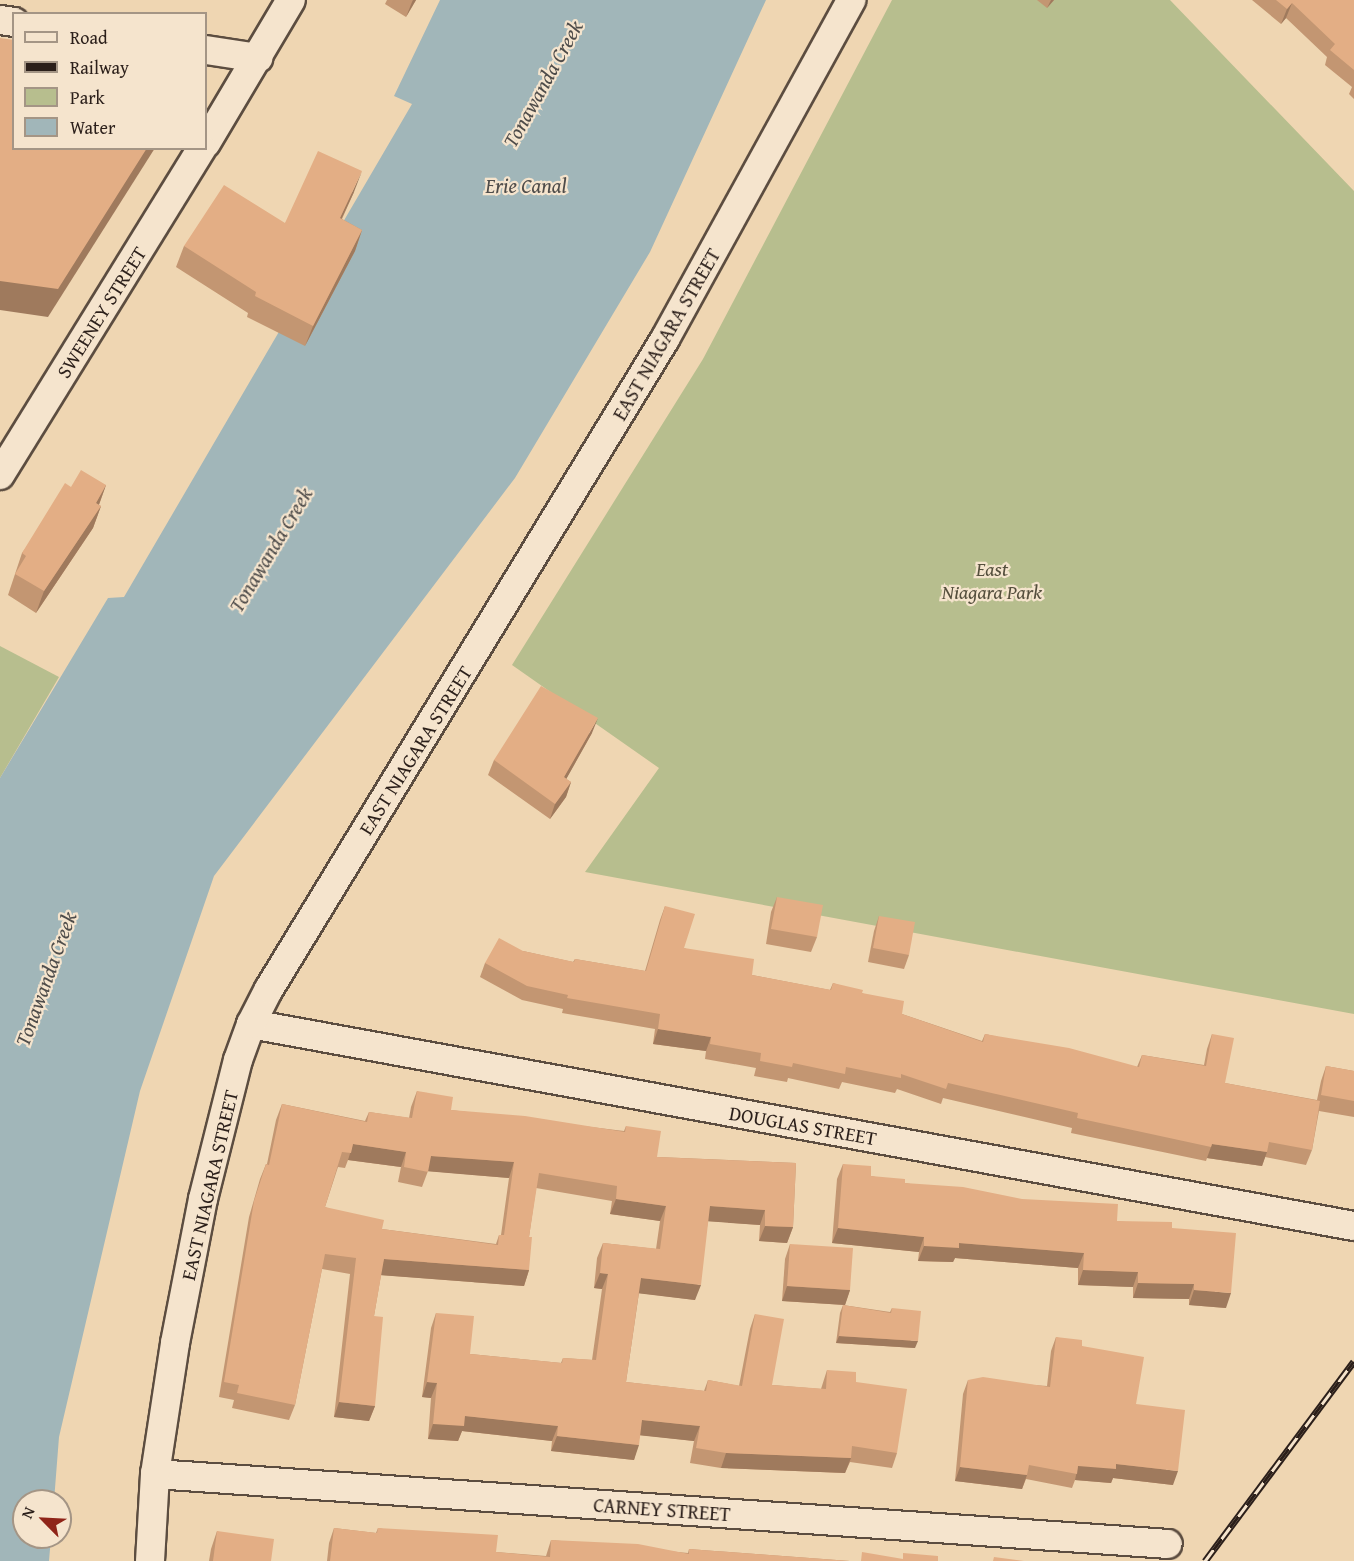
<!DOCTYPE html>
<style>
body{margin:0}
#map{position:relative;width:1354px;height:1561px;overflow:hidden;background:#efd6b2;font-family:"Gentium Book Plus",serif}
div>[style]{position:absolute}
.green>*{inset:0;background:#b7be8e}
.water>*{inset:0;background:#a1b6b9}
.roads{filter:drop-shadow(2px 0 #5c4d40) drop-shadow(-2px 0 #5c4d40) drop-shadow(0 2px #5c4d40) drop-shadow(0 -2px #5c4d40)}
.minor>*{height:28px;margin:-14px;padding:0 14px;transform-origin:14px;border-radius:14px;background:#f5e4cd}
.rail>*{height:7px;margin-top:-3.5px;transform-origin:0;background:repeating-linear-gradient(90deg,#f5e4cd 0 14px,#2b1f1a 0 28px);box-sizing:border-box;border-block:2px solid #2b1f1a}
.wall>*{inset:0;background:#c39672}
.shaded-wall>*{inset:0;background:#9f7a5d}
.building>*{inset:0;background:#e3ae85}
span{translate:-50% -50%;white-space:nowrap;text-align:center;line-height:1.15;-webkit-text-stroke:4.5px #f5e4cd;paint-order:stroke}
.street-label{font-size:20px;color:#2b1f1a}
.park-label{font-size:20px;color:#554f3d;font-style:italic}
.water-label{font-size:21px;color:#4e4c4a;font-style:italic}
.legend{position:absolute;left:12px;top:12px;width:195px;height:138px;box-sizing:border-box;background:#f5e4cd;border:2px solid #a49585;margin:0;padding:8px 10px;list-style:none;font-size:18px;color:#2b1f1a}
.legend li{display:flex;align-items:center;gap:12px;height:30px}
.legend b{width:30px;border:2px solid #a49585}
.north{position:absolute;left:12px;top:1489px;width:60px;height:60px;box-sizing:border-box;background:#f5e4cd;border:2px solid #a49585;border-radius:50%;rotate:294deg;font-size:16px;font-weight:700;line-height:24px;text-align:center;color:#2b1f1a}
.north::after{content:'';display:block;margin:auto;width:21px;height:27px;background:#8f2418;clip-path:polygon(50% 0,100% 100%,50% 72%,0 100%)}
</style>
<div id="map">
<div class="green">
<div style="clip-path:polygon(892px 0,1170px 0,1354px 191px,1354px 1014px,585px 872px,659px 768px,512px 665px,703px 359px)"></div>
<div style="clip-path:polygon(0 646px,59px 677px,0 778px)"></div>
</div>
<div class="water">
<div style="clip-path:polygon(440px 0,766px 0,650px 252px,515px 478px,214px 876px,140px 1091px,59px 1437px,54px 1501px,24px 1501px,24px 1537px,51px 1537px,49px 1561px,0 1561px,0 778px,108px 598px,124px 597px,412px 104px,394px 96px)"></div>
</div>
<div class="roads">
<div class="minor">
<div style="left:0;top:20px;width:14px;rotate:8deg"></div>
<div style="left:206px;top:50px;width:53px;rotate:8.7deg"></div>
<div style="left:206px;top:143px;width:166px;rotate:-59.3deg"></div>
<div style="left:0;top:475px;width:384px;rotate:-58.3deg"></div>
<div style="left:251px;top:1024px;width:1121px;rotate:10.38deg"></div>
<div style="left:155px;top:1474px;width:1015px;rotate:3.95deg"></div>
<div style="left:150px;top:1561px;width:87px;rotate:-86.7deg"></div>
<div style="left:155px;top:1474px;width:133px;rotate:-81.3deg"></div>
<div style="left:175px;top:1343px;width:147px;rotate:-79deg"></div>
<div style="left:203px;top:1199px;width:143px;rotate:-75.9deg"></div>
<div style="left:238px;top:1060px;width:38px;rotate:-70deg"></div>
<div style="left:251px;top:1024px;width:39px;rotate:-63deg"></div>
<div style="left:269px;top:989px;width:761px;rotate:-58.65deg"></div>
<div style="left:665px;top:339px;width:387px;rotate:-61.2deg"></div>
</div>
</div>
<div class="rail">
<div style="left:1205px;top:1561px;width:249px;rotate:-53.3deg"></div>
</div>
<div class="wall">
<div style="clip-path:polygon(387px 0,416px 0,406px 17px,385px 4px)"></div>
<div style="clip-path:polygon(1037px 0,1054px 0,1047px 8px)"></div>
<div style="clip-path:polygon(1252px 0,1354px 0,1354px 99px,1349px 94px,1352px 87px,1325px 65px,1327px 57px,1286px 18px,1281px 24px)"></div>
<div style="clip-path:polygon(354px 192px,342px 219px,362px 230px,355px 251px,305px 346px,247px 317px,248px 313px,176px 267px,184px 246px,285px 223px)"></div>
<div style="clip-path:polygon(106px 485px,99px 505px,101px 506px,93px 528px,36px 613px,8px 595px,22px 553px,71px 487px)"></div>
<div style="clip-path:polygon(592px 733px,566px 779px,571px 782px,566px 797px,550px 819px,488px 775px,494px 760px)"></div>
<div style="clip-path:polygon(777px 897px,817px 937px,811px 952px,766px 944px,771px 912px)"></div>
<div style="clip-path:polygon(665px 906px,684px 948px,752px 975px,830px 990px,833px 983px,862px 993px,902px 1014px,982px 1041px,985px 1034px,1137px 1067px,1142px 1055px,1204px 1065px,1207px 1049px,1212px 1034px,1225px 1083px,1317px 1100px,1321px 1081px,1326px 1066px,1354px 1071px,1354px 1117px,1319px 1111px,1312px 1150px,1306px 1165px,1265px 1157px,1262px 1166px,1207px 1158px,1206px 1161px,1071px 1133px,1072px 1128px,943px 1098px,941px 1104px,897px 1089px,895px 1093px,842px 1082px,839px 1089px,788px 1078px,787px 1082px,754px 1076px,756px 1068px,705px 1059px,706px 1051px,653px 1044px,655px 1029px,562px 1013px,563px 1009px,522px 1000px,480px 977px,485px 963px,523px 951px,573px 962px,575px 959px,645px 971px,660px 920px)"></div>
<div style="clip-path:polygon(879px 916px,909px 955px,904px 969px,868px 962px,874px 931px)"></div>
<div style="clip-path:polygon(evenodd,417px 1091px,451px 1110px,624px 1131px,626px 1126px,657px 1157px,796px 1163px,793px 1227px,787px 1243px,759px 1241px,760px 1225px,708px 1221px,695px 1300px,639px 1293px,626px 1382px,704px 1391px,708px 1380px,739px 1386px,750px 1329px,755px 1314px,772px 1385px,821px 1389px,827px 1370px,856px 1382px,897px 1453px,892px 1468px,850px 1462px,845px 1473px,721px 1468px,690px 1463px,694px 1441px,640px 1435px,634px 1460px,551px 1451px,552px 1441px,462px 1431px,458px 1441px,428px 1439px,431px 1398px,422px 1397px,431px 1328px,436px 1313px,470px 1354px,561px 1363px,563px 1358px,592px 1360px,602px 1289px,594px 1288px,597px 1258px,603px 1243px,656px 1249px,660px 1221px,610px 1214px,612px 1201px,536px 1188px,529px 1237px,529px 1270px,524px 1286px,381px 1275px,374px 1316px,375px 1406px,369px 1421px,334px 1417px,350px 1274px,322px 1269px,295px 1405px,289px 1420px,232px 1408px,234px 1400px,219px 1397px,249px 1217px,260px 1179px,266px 1164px,267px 1164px,276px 1120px,282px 1104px,365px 1121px,369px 1112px,409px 1118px,411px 1107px,417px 1091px,348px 1160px,401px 1167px,398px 1182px,422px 1187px,428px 1171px,509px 1178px,501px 1235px,499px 1235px,496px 1244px,382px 1229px,325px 1207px,338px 1167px,345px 1168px,348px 1160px)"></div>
<div style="clip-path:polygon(843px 1164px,871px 1176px,905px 1183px,1117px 1221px,1172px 1228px,1226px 1308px,1189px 1305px,1189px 1299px,1133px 1298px,1133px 1287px,1078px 1285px,1078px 1268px,955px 1258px,953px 1262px,918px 1261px,919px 1252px,832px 1243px,837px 1179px)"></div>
<div style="clip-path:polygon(790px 1244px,850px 1290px,845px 1305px,782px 1301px,785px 1259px)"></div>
<div style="clip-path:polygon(843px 1305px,890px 1312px,892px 1308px,915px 1348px,836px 1343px,840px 1313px)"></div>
<div style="clip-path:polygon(1056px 1337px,1082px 1346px,1136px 1404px,1173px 1485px,1113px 1478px,1111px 1483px,1075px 1480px,1072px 1488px,1026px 1479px,1022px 1489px,955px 1481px,963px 1394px,968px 1380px,1047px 1386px,1051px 1351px)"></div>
<div style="clip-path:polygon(334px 1528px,376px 1533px,378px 1528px,496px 1552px,546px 1556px,551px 1540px,688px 1553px,689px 1549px,850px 1561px,327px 1561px,329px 1543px)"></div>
<div style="clip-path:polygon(217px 1531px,271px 1561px,209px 1561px,211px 1549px)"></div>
</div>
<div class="shaded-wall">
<div style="clip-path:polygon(413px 0,416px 0,406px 17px,412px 2px)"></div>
<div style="clip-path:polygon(1051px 0,1054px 0,1047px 8px)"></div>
<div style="clip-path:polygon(1292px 3px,1286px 18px,1281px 24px,1287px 9px)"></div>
<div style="clip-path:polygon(147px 148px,155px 148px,48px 317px,0 310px,0 281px)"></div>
<div style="clip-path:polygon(362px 171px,354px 192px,332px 239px,340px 218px)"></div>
<div style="clip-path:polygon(362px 230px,355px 251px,305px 346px,313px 326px)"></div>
<div style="clip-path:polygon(106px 485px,98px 507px,96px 503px)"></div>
<div style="clip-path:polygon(101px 506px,93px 528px,36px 613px,44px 591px)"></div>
<div style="clip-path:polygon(598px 718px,592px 733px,559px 792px,564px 777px)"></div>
<div style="clip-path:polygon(571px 782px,566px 797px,550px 819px,555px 804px)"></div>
<div style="clip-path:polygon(658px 1029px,711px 1037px,706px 1051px,653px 1044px)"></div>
<div style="clip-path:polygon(353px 1144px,406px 1152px,401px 1167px,348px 1160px)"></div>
<div style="clip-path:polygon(1212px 1144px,1267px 1152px,1262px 1166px,1207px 1158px)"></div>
<div style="clip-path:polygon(431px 1156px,514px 1162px,509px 1178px,425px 1171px)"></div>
<div style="clip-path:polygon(616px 1199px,666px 1206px,660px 1221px,610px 1214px)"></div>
<div style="clip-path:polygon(710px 1206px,765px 1210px,760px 1225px,704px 1221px)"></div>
<div style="clip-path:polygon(765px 1226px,793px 1227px,787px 1243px,759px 1241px)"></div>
<div style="clip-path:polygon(838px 1228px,924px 1237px,919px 1252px,832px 1243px)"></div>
<div style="clip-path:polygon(959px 1243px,1084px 1253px,1078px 1268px,955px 1258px,953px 1262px,918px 1261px,924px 1246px)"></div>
<div style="clip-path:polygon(384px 1259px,529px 1270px,524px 1286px,379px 1275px)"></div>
<div style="clip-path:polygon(1083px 1270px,1138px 1272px,1133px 1287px,1078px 1285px)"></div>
<div style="clip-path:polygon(600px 1273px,608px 1274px,602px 1289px,594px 1288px)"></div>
<div style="clip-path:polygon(641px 1278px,701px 1285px,695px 1300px,636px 1293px)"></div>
<div style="clip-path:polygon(1138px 1283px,1194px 1284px,1189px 1299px,1133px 1298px)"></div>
<div style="clip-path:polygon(787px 1286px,850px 1290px,845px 1305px,782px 1301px)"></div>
<div style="clip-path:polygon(1194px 1290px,1231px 1293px,1226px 1308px,1189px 1305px)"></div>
<div style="clip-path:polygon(839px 1336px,918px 1341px,915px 1348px,836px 1343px)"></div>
<div style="clip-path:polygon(427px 1382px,437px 1383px,431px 1398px,422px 1397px)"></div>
<div style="clip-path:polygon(339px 1402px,375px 1406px,369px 1421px,334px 1417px)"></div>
<div style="clip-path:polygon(465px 1416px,558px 1426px,552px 1441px,462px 1431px,458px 1441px,428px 1439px,433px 1424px)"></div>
<div style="clip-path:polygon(642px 1420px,700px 1426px,694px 1441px,637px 1435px)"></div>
<div style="clip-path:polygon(557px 1436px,639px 1445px,634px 1460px,551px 1451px)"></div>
<div style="clip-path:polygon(726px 1453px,851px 1458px,845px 1473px,721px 1468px)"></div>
<div style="clip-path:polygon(1116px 1464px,1178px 1471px,1173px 1485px,1113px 1478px,1111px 1483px,1075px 1480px,1078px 1466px)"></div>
<div style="clip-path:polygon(960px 1467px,1027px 1475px,1022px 1489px,955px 1481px)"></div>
</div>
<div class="building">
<div style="clip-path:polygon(1276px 0,1354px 0,1354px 70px,1330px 50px,1335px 44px,1292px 3px,1287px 9px)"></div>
<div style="clip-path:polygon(0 38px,14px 40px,14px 148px,147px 148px,58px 289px,0 281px)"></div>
<div style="clip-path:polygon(318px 151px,362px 171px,340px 218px,362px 230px,313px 326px,255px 296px,256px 292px,184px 246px,224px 185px,285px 223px)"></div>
<div style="clip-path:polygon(81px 470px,106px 485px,96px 503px,101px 506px,44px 591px,15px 574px,26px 556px,22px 553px,65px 483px,71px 487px)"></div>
<div style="clip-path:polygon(541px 686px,598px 718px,564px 777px,571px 782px,555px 804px,494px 760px)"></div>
<div style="clip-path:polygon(777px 897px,823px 905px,817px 937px,771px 929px)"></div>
<div style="clip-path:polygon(665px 906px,695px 914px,684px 948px,754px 959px,752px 975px,831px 990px,833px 983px,863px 990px,862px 993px,904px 1001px,902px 1014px,983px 1042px,985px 1034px,1069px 1048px,1139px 1067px,1142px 1055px,1206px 1066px,1212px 1034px,1234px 1038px,1225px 1083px,1320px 1101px,1312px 1150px,1269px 1142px,1267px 1152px,1212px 1144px,1211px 1147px,1077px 1118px,1078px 1113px,948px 1083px,946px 1089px,901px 1074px,901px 1078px,846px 1067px,845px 1074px,793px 1063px,792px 1067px,760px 1061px,761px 1053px,710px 1044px,711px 1037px,658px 1029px,660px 1014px,567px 998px,568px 995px,527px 986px,485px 963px,499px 938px,523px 951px,574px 962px,575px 959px,646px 971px)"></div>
<div style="clip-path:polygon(879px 916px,915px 922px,909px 955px,873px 948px)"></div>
<div style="clip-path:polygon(1326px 1066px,1354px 1071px,1354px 1101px,1321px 1095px)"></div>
<div style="clip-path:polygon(evenodd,417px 1091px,453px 1097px,451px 1110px,525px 1116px,625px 1132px,626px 1126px,661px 1131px,657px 1157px,796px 1163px,793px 1227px,765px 1226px,765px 1210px,710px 1206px,701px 1285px,641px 1278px,626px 1382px,706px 1391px,708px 1380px,742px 1386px,755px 1314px,784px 1319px,772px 1385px,826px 1389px,827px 1370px,856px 1372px,856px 1382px,907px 1389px,897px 1453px,852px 1446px,851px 1458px,726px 1453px,696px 1448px,700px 1426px,642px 1420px,639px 1445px,557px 1436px,558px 1426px,465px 1416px,464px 1426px,433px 1424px,437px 1383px,427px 1382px,436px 1313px,474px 1316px,470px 1354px,562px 1363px,563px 1358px,596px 1360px,608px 1274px,600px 1273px,603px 1243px,660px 1249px,666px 1206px,616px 1199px,617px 1186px,539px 1173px,529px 1237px,532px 1237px,529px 1270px,384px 1259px,374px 1316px,383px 1317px,375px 1406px,339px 1402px,356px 1258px,325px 1254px,295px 1405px,237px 1393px,239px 1385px,224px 1382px,254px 1201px,266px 1164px,269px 1165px,282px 1104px,367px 1122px,369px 1112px,412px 1118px,417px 1091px,353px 1144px,406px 1152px,404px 1167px,428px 1172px,431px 1156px,514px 1162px,504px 1235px,499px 1235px,498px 1245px,382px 1229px,384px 1220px,325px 1207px,342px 1152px,351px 1153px,353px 1144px)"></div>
<div style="clip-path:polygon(843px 1164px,871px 1166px,871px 1176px,905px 1179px,905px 1183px,963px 1187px,1022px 1199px,1118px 1204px,1117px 1221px,1172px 1222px,1172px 1228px,1236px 1233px,1231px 1293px,1194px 1290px,1194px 1284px,1138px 1283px,1138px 1272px,1083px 1270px,1084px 1253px,959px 1243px,959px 1248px,924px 1246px,924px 1237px,838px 1228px)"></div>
<div style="clip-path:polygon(790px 1244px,853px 1248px,850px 1290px,787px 1286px)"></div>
<div style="clip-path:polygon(843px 1305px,891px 1313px,892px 1308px,921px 1311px,918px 1341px,839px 1336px)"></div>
<div style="clip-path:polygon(1056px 1337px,1082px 1340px,1082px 1346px,1144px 1357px,1136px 1404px,1185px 1410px,1178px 1471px,1116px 1464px,1116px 1469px,1078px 1466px,1077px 1474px,1029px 1465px,1027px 1475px,960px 1467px,968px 1380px,983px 1377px,1050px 1387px)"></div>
<div style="clip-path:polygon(334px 1528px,377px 1533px,378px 1528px,498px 1535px,496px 1552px,550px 1557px,551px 1540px,638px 1544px,689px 1554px,689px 1549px,850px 1561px,330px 1561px)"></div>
<div style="clip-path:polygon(217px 1531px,274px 1539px,271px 1561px,213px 1561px)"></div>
<div style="clip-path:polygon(862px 1552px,903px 1559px,903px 1553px,938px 1556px,938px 1561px,861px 1561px)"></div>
<div style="clip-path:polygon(994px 1557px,1024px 1561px,993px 1561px)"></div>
</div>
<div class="street-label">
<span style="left:101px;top:312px;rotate:-58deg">SWEENEY STREET</span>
<span style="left:666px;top:334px;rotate:-60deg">EAST NIAGARA STREET</span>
<span style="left:415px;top:750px;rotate:-58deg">EAST NIAGARA STREET</span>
<span style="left:803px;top:1125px;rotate:10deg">DOUGLAS STREET</span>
<span style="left:209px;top:1185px;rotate:-77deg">EAST NIAGARA STREET</span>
<span style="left:662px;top:1509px;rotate:4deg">CARNEY STREET</span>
</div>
<div class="park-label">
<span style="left:992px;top:580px">East<br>Niagara Park</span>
</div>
<div class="water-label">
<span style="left:543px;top:84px;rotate:-61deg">Tonawanda Creek</span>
<span style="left:526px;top:186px">Erie Canal</span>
<span style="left:271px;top:550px;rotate:-59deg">Tonawanda Creek</span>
<span style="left:46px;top:979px;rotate:-70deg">Tonawanda Creek</span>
</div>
<ul class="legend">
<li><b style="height:8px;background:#f5e4cd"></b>Road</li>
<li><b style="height:8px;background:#2b1f1a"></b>Railway</li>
<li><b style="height:16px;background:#b7be8e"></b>Park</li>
<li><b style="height:16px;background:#a1b6b9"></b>Water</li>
</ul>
<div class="north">N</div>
</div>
